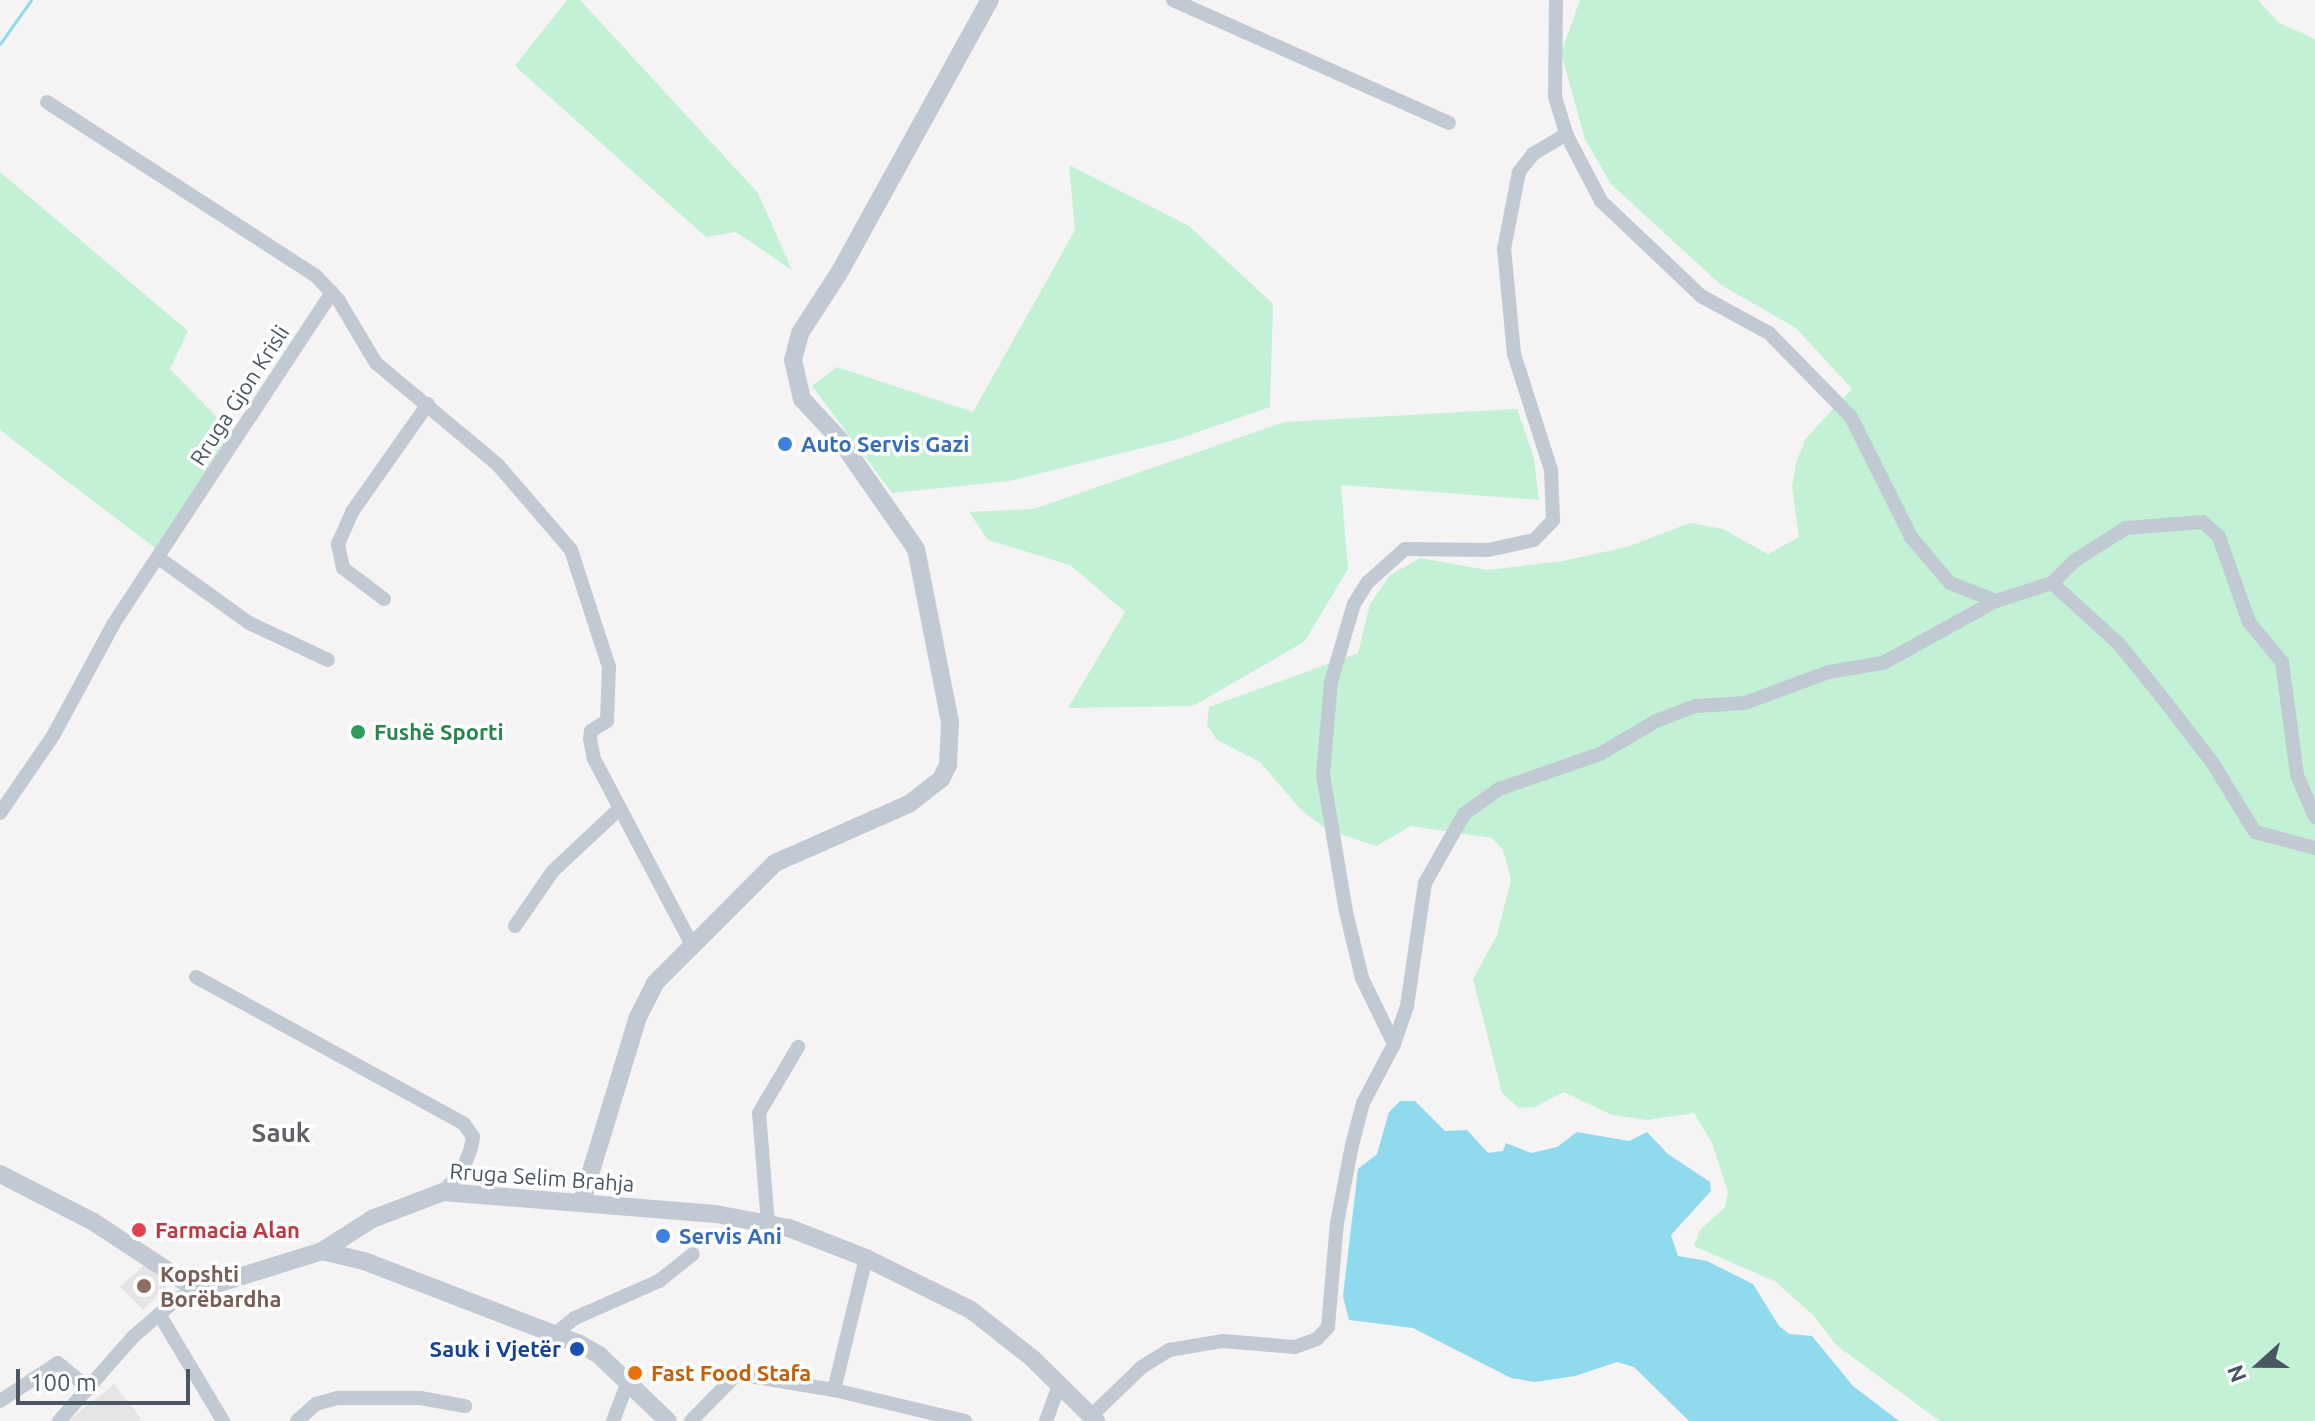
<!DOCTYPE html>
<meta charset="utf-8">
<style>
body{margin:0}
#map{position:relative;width:2315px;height:1421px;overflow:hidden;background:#f5f3f3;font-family:Ubuntu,sans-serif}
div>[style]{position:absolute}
.education>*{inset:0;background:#e6e4e5}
.green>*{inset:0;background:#c3f1d5}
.water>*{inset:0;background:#90daee}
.stream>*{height:3px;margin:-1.5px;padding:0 1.5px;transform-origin:1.5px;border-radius:1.5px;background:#90daee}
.minor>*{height:14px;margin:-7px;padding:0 7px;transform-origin:7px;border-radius:7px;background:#c1cad2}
.tertiary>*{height:18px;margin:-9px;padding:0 9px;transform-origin:9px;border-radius:9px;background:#c1cad2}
.dots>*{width:22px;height:22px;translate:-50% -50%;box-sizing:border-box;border:4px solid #fff;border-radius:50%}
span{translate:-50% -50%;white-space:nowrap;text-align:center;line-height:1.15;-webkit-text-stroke:7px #fff;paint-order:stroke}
.street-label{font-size:22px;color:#4a5661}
.shop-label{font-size:22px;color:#366cbe;font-weight:700}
.left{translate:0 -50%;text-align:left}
.leisure-label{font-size:22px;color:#27864d;font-weight:700}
.health-label{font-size:22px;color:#be3a42;font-weight:700}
.education-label{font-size:22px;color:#785e54;font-weight:700}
.transit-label{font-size:22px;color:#164399;font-weight:700}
.right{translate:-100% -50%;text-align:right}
.food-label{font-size:22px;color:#c56008;font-weight:700}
.quarter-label{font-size:26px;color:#5f6368;font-weight:700}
.north{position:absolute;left:2219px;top:1325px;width:80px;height:80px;-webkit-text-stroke:6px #fff;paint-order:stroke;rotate:249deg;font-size:22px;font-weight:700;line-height:32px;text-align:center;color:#4a5661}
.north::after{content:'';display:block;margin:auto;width:28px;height:36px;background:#4a5661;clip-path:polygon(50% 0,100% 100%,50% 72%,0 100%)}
.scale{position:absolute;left:16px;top:1369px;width:174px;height:36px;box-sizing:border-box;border:4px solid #4a5661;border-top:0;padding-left:10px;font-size:24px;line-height:28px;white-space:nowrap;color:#4a5661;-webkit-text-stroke:6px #fff;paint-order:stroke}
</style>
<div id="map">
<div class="education">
<div style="clip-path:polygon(145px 1264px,168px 1285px,143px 1310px,120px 1287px)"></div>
<div style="clip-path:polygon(114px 1384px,143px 1421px,68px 1421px)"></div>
</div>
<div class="green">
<div style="clip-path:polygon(567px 0,580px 0,758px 193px,792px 270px,736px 232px,706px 237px,515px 66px)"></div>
<div style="clip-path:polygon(1580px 0,2258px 0,2279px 23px,2315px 39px,2315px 1421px,1940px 1421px,1836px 1345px,1814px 1316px,1776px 1282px,1694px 1246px,1700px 1230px,1725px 1207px,1728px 1192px,1712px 1143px,1694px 1113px,1647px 1120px,1612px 1115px,1564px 1092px,1535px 1107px,1519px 1108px,1502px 1093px,1473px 979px,1497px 935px,1511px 880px,1503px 850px,1492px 838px,1411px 826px,1376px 846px,1328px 830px,1302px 811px,1260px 762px,1217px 740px,1207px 725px,1209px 707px,1358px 653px,1370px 604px,1390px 575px,1420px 558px,1487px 570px,1563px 561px,1627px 547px,1690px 523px,1723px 529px,1768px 554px,1799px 537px,1792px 487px,1796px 462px,1806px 438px,1852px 389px,1796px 328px,1721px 285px,1611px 184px,1585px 139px,1561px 53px)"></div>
<div style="clip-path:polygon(1069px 165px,1189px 226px,1273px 304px,1270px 407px,1175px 440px,1009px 481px,892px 493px,812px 386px,837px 367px,973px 412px,1075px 230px)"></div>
<div style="clip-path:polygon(0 172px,188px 331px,170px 369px,232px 433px,155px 548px,0 430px)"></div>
<div style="clip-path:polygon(1517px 409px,1534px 458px,1539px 500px,1341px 485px,1348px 569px,1304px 642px,1193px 706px,1068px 708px,1125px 612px,1070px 565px,988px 540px,969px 512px,1034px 509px,1284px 422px)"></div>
</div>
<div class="water">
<div style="clip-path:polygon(1400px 1101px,1415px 1101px,1445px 1131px,1467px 1130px,1488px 1153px,1503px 1151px,1506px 1143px,1531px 1153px,1557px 1147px,1577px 1132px,1629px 1141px,1647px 1132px,1668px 1154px,1710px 1182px,1711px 1191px,1671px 1235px,1678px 1256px,1707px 1261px,1753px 1284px,1779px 1326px,1789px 1334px,1812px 1336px,1853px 1386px,1899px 1421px,1689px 1421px,1634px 1367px,1617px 1362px,1575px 1376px,1535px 1382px,1511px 1378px,1413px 1328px,1349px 1320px,1343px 1296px,1358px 1169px,1377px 1154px,1389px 1112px)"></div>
</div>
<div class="stream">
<div style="left:0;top:44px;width:54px;rotate:-54.8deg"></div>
</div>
<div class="minor">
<div style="left:1173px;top:0;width:302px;rotate:24deg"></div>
<div style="left:1556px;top:0;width:97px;rotate:90.6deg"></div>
<div style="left:1555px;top:97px;width:39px;rotate:73deg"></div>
<div style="left:1566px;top:134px;width:76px;rotate:62.4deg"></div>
<div style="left:1601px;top:201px;width:138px;rotate:43.5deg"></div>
<div style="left:1701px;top:296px;width:77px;rotate:28.6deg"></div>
<div style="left:1769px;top:333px;width:117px;rotate:45.7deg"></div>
<div style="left:1851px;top:417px;width:134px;rotate:63.4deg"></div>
<div style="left:1911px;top:537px;width:60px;rotate:49.7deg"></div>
<div style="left:1950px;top:583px;width:49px;rotate:21.4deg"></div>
<div style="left:1996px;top:601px;width:59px;rotate:-17.8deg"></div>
<div style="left:2052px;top:583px;width:31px;rotate:-45deg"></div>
<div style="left:2074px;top:561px;width:62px;rotate:-32.4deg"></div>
<div style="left:2126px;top:528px;width:77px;rotate:-4.5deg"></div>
<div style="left:2203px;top:522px;width:22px;rotate:43deg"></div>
<div style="left:2219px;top:537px;width:90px;rotate:70.6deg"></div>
<div style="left:2249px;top:622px;width:52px;rotate:50.5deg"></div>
<div style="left:2282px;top:662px;width:114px;rotate:82.4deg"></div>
<div style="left:2297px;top:775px;width:46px;rotate:66.8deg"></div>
<div style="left:47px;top:102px;width:320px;rotate:32.9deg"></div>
<div style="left:316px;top:276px;width:34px;rotate:47deg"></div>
<div style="left:339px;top:301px;width:72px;rotate:59.2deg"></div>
<div style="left:376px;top:363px;width:159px;rotate:39.9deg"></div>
<div style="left:498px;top:465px;width:112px;rotate:49.3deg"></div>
<div style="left:571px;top:550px;width:123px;rotate:72deg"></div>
<div style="left:609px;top:667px;width:54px;rotate:92.1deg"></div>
<div style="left:607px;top:721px;width:19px;rotate:148deg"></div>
<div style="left:591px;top:731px;width:8px;rotate:97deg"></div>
<div style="left:590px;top:739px;width:20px;rotate:79deg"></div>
<div style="left:594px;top:759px;width:210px;rotate:62.2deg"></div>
<div style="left:160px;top:559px;width:110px;rotate:35.7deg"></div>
<div style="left:249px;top:623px;width:87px;rotate:25.1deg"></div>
<div style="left:2052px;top:583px;width:89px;rotate:42.3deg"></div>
<div style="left:2118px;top:643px;width:62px;rotate:50.9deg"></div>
<div style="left:2157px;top:691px;width:90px;rotate:52.2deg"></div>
<div style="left:2212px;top:762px;width:82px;rotate:58.4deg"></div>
<div style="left:2255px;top:832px;width:62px;rotate:14.9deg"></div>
<div style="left:384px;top:599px;width:51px;rotate:-142.9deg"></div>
<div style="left:343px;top:568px;width:25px;rotate:-102deg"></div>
<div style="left:338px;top:544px;width:35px;rotate:-66deg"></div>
<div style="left:352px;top:512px;width:132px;rotate:-54.9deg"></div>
<div style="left:0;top:813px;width:93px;rotate:-55.5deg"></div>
<div style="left:53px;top:736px;width:128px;rotate:-61.6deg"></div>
<div style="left:114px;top:623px;width:396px;rotate:-56.6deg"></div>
<div style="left:515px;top:926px;width:67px;rotate:-55.4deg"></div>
<div style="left:553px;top:871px;width:89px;rotate:-43.2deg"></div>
<div style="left:196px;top:977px;width:306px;rotate:28.7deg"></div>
<div style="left:464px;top:1124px;width:16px;rotate:55deg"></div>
<div style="left:473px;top:1137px;width:11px;rotate:100deg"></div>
<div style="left:471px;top:1148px;width:25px;rotate:111deg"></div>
<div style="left:462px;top:1171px;width:28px;rotate:132deg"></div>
<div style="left:1394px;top:1044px;width:73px;rotate:-115.9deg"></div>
<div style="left:1362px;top:978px;width:68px;rotate:-103.6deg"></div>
<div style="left:1346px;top:912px;width:139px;rotate:-99.5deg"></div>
<div style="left:1323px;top:775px;width:93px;rotate:-85.1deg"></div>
<div style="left:1331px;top:682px;width:81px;rotate:-73.6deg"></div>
<div style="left:1354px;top:604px;width:25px;rotate:-58deg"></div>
<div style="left:1367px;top:583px;width:51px;rotate:-41.8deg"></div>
<div style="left:1405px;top:549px;width:83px;rotate:0.7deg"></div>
<div style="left:1488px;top:550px;width:47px;rotate:-12.3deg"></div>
<div style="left:1534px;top:540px;width:28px;rotate:-46deg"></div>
<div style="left:1553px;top:520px;width:50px;rotate:-92.3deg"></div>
<div style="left:1551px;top:470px;width:122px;rotate:-107.7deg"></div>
<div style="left:1514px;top:354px;width:105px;rotate:-95.4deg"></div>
<div style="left:1504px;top:249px;width:78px;rotate:-79deg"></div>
<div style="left:1519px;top:172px;width:23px;rotate:-52deg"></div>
<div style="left:1533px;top:154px;width:39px;rotate:-31deg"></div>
<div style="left:768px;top:1224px;width:111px;rotate:-94.6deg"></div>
<div style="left:759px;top:1113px;width:77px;rotate:-59.4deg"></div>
<div style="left:159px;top:1314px;width:125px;rotate:59.1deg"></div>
<div style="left:555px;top:1334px;width:26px;rotate:-39deg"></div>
<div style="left:575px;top:1318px;width:92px;rotate:-23.8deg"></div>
<div style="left:659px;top:1281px;width:43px;rotate:-38.5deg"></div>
<div style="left:834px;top:1390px;width:136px;rotate:-76.4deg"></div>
<div style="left:0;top:1401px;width:69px;rotate:-33.2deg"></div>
<div style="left:58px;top:1363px;width:40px;rotate:40deg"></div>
<div style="left:1091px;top:1416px;width:71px;rotate:-43.9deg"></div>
<div style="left:1142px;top:1367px;width:32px;rotate:-32deg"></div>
<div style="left:1169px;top:1350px;width:55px;rotate:-9.5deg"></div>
<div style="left:1223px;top:1341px;width:72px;rotate:4.8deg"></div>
<div style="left:1295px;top:1347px;width:23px;rotate:-20deg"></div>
<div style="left:1317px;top:1339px;width:16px;rotate:-47deg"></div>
<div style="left:1328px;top:1327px;width:104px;rotate:-85.1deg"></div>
<div style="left:1337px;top:1223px;width:79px;rotate:-79.1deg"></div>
<div style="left:1352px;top:1145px;width:43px;rotate:-75.3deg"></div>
<div style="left:1363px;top:1103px;width:67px;rotate:-62.3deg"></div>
<div style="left:1394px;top:1044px;width:40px;rotate:-71.1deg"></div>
<div style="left:1407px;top:1006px;width:124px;rotate:-81.7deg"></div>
<div style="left:1425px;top:883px;width:79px;rotate:-60.5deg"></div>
<div style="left:1464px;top:814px;width:43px;rotate:-35.5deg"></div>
<div style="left:1499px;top:789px;width:107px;rotate:-19.1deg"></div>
<div style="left:1600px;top:754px;width:65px;rotate:-30.5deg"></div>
<div style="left:1656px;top:721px;width:42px;rotate:-21deg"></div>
<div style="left:1695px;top:706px;width:50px;rotate:-3.4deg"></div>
<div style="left:1745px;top:703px;width:90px;rotate:-20.3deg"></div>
<div style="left:1829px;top:672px;width:55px;rotate:-9.5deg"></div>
<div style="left:1883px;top:663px;width:129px;rotate:-28.8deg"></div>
<div style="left:59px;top:1421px;width:113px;rotate:-48.6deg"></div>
<div style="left:134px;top:1336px;width:57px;rotate:-40.7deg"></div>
<div style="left:177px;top:1299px;width:22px;rotate:-24deg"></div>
<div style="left:297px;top:1421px;width:25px;rotate:-42deg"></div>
<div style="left:316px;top:1404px;width:22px;rotate:-16deg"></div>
<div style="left:337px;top:1398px;width:83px"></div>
<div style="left:420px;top:1398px;width:46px;rotate:10.1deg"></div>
<div style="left:613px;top:1421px;width:42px;rotate:-69deg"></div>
<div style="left:691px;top:1421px;width:66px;rotate:-45.6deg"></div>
<div style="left:737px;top:1374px;width:98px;rotate:9.4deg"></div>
<div style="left:834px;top:1390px;width:135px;rotate:13.3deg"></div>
<div style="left:1046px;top:1421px;width:38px;rotate:-70deg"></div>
</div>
<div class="tertiary">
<div style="left:0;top:1174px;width:103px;rotate:27.1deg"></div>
<div style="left:92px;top:1221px;width:126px;rotate:33.3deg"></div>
<div style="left:197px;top:1290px;width:131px;rotate:-17.3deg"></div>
<div style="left:322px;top:1251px;width:59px;rotate:-32.6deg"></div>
<div style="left:372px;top:1219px;width:76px;rotate:-20.8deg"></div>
<div style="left:443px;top:1192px;width:274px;rotate:4.6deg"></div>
<div style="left:716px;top:1214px;width:74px;rotate:10.9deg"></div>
<div style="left:789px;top:1228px;width:83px;rotate:21.3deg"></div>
<div style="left:866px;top:1258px;width:117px;rotate:26.3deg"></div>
<div style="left:971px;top:1310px;width:78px;rotate:38.2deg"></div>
<div style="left:1032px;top:1358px;width:90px;rotate:44.5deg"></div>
<div style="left:582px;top:1201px;width:192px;rotate:-73.1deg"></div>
<div style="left:638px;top:1017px;width:38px;rotate:-63deg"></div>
<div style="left:655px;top:983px;width:170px;rotate:-45deg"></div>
<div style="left:775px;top:863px;width:146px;rotate:-23.8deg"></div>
<div style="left:909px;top:804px;width:41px;rotate:-38deg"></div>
<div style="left:941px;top:779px;width:16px;rotate:-63deg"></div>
<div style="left:948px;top:765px;width:43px;rotate:-87.3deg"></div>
<div style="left:950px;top:722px;width:176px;rotate:-101.1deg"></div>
<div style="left:916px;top:549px;width:133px;rotate:-124.9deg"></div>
<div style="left:840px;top:440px;width:56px;rotate:-132.8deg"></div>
<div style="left:802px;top:399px;width:40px;rotate:-103deg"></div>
<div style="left:793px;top:360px;width:28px;rotate:-75deg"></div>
<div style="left:800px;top:333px;width:72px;rotate:-57deg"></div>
<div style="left:839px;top:273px;width:312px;rotate:-61.1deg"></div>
<div style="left:322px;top:1251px;width:43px;rotate:13.4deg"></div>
<div style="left:364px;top:1261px;width:231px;rotate:21deg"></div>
<div style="left:580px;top:1344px;width:22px;rotate:30deg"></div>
<div style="left:599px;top:1355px;width:95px;rotate:43.7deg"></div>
</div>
<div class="dots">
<div style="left:785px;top:444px;background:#3f7fe0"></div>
<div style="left:358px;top:732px;background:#2e9e5b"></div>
<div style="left:139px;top:1230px;background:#e0444e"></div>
<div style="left:663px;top:1236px;background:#3f7fe0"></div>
<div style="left:144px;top:1286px;background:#8d6e63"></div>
<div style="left:577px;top:1349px;background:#1a4fb4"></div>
<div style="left:635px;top:1373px;background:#e8710a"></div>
</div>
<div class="street-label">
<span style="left:239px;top:395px;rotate:-57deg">Rruga Gjon Krisli</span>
<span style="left:542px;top:1177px;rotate:4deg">Rruga Selim Brahja</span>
</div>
<div class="shop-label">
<span class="left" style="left:801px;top:444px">Auto Servis Gazi</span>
<span class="left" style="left:679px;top:1236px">Servis Ani</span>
</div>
<div class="leisure-label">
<span class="left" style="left:374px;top:732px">Fushë Sporti</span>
</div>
<div class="health-label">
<span class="left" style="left:155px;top:1230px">Farmacia Alan</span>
</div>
<div class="education-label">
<span class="left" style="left:160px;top:1286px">Kopshti<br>Borëbardha</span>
</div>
<div class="transit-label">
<span class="right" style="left:561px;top:1349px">Sauk i Vjetër</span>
</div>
<div class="food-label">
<span class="left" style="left:651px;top:1373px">Fast Food Stafa</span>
</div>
<div class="quarter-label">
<span style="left:281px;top:1133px">Sauk</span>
</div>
<div class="north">N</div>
<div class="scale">100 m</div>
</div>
